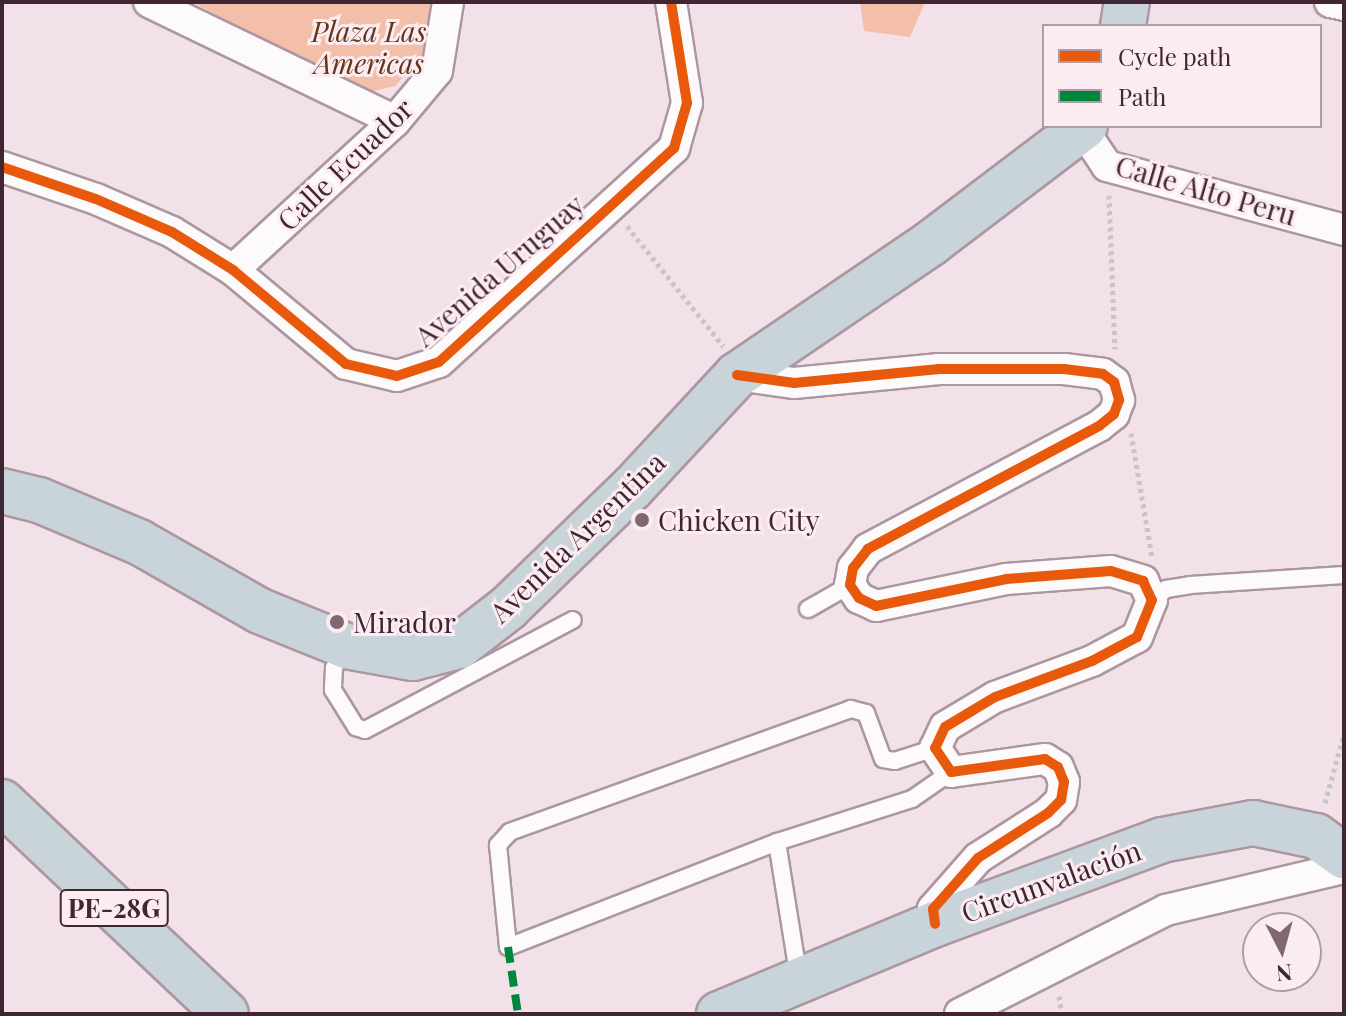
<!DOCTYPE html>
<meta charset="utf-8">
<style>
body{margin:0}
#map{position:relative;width:1346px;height:1016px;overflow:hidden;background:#f2e1e8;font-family:"Playfair Display",serif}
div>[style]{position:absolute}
.green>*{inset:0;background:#f3bfa9}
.path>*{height:5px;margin-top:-2.5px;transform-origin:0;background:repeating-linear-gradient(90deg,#ccc3c8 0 4px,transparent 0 8px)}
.roads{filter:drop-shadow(2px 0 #ac97a0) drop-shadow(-2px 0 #ac97a0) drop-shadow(0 2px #ac97a0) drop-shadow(0 -2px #ac97a0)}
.lane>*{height:16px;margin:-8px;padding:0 8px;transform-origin:8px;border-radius:8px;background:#fdfafc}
.street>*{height:30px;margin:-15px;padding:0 15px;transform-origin:15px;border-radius:15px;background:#fdfafc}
.highway>*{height:44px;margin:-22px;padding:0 22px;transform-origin:22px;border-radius:22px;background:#c8d3da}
.quiet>*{height:8px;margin-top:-4px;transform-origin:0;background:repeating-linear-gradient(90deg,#00873e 0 16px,transparent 0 24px)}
.cycleway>*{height:10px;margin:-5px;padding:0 5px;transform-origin:5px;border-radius:5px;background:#e8590c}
.dots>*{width:22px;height:22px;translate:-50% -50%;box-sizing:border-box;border:4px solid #fbecf2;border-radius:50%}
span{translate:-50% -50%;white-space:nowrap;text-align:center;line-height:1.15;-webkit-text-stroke:6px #fbecf2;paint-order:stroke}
.shield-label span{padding:2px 6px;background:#fbecf2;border:2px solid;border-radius:6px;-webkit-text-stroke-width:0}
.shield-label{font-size:26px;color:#422533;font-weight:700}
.park-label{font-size:28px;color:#643518;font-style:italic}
.street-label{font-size:28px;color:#422533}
.poi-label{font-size:28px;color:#422533}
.left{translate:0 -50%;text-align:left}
.frame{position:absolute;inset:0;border:4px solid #422533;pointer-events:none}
.legend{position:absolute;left:1042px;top:24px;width:280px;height:104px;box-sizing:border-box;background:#fbecf2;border:2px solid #b19ca6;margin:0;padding:10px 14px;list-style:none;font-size:24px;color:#422533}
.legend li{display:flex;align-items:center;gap:16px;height:40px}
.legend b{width:40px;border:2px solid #b19ca6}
.north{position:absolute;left:1242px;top:912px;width:80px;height:80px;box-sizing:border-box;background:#fbecf2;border:2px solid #b19ca6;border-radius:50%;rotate:174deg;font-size:22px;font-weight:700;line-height:32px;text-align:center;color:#422533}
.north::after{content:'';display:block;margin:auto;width:28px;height:36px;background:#806772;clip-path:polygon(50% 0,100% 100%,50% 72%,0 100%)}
</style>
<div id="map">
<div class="green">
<div style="clip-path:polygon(193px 2px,437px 2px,431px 45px,395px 86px,361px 94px)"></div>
<div style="clip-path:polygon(860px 2px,925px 2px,910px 37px,864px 31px)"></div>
</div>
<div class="path">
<div style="left:1109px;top:195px;width:154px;rotate:87.8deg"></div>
<div style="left:627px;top:226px;width:154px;rotate:51.3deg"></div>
<div style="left:1131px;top:433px;width:126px;rotate:80.4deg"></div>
<div style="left:1325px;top:803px;width:72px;rotate:-74.6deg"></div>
<div style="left:1059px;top:996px;width:18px;rotate:81deg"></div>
</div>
<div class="roads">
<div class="lane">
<div style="left:1152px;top:600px;width:18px;rotate:-38deg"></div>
<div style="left:1166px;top:589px;width:24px;rotate:-9deg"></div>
<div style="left:1190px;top:585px;width:154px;rotate:-3.7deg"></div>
<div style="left:808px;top:609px;width:48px;rotate:-29.7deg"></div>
<div style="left:345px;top:647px;width:24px;rotate:118deg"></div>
<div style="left:334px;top:668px;width:22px;rotate:93deg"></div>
<div style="left:333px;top:690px;width:44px;rotate:58.1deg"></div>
<div style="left:356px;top:727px;width:9px;rotate:18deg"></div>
<div style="left:365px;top:730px;width:235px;rotate:-27.9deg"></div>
<div style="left:935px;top:748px;width:42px;rotate:162deg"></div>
<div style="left:895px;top:761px;width:12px;rotate:-171deg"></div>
<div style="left:883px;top:759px;width:49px;rotate:-110.3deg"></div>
<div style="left:866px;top:713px;width:16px;rotate:-165deg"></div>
<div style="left:851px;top:709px;width:363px;rotate:160.2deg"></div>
<div style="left:510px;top:832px;width:18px;rotate:133deg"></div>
<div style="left:498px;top:845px;width:102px;rotate:84.4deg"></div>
<div style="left:508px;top:947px;width:289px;rotate:-21.3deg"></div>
<div style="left:777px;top:842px;width:142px;rotate:-17.7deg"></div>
<div style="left:912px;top:799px;width:47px;rotate:-34.7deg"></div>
<div style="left:777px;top:842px;width:127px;rotate:80.9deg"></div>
</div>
<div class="street">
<div style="left:149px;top:2px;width:273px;rotate:25.8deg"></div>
<div style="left:1330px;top:2px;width:14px;rotate:12deg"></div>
<div style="left:1083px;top:130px;width:43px;rotate:56.3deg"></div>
<div style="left:1107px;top:166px;width:245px;rotate:15.1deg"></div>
<div style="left:2px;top:167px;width:99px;rotate:18.8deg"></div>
<div style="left:96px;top:199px;width:83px;rotate:23.5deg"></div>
<div style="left:172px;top:232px;width:72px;rotate:31.9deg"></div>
<div style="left:233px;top:270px;width:147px;rotate:39.8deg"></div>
<div style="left:346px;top:364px;width:52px;rotate:13.2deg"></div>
<div style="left:397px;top:376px;width:44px;rotate:-18.4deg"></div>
<div style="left:439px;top:362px;width:318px;rotate:-42.3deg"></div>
<div style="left:674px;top:148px;width:47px;rotate:-73.9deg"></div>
<div style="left:687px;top:103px;width:102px;rotate:-99deg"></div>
<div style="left:233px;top:270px;width:220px;rotate:-42.6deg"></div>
<div style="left:395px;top:121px;width:65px;rotate:-50deg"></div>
<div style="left:437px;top:71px;width:70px;rotate:-80.9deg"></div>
<div style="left:737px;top:375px;width:58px;rotate:8deg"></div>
<div style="left:794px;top:383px;width:146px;rotate:-5.5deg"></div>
<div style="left:939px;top:369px;width:125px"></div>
<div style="left:1064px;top:369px;width:39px;rotate:7deg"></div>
<div style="left:1103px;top:374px;width:14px;rotate:36deg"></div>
<div style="left:1114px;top:382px;width:19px;rotate:74deg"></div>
<div style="left:1119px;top:400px;width:15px;rotate:110deg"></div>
<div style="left:1114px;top:414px;width:19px;rotate:141deg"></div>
<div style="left:1099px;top:426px;width:262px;rotate:152deg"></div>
<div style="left:868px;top:549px;width:24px;rotate:128deg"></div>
<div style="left:853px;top:568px;width:17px;rotate:100deg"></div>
<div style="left:850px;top:585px;width:16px;rotate:55deg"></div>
<div style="left:859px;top:598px;width:19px;rotate:25deg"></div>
<div style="left:876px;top:606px;width:133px;rotate:-11.7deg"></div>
<div style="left:1006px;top:579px;width:105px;rotate:-4.4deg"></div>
<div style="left:1111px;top:571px;width:34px;rotate:17deg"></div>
<div style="left:1143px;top:581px;width:21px;rotate:65deg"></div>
<div style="left:1152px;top:600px;width:40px;rotate:112deg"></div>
<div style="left:1137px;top:637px;width:51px;rotate:151.9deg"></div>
<div style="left:1092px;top:661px;width:103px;rotate:159.6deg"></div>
<div style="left:995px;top:697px;width:58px;rotate:149deg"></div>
<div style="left:945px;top:727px;width:23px;rotate:115deg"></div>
<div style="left:935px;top:748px;width:29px;rotate:56deg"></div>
<div style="left:951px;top:772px;width:95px;rotate:-7.9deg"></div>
<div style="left:1045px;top:759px;width:15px;rotate:32deg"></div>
<div style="left:1058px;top:767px;width:16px;rotate:68deg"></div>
<div style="left:1064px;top:782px;width:18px;rotate:99deg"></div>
<div style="left:1061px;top:800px;width:18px;rotate:135deg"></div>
<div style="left:1048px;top:813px;width:83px;rotate:147.3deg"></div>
<div style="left:978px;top:858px;width:68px;rotate:131.4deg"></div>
<div style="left:933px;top:909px;width:15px;rotate:82deg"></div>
<div style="left:960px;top:1014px;width:231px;rotate:-26.8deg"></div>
<div style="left:1166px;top:910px;width:183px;rotate:-13.3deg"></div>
</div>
<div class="highway">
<div style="left:1123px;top:26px;width:24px;rotate:-81deg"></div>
<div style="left:2px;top:491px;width:38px;rotate:14deg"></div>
<div style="left:39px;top:500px;width:108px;rotate:22.8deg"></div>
<div style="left:139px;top:542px;width:139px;rotate:29.7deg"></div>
<div style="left:260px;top:611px;width:93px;rotate:22.1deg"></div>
<div style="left:346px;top:646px;width:68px;rotate:10.2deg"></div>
<div style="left:413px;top:658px;width:48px;rotate:-14.6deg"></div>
<div style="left:459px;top:646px;width:62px;rotate:-37.8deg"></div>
<div style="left:508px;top:608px;width:173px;rotate:-44.1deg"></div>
<div style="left:632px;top:488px;width:154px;rotate:-47.1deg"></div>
<div style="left:737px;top:375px;width:235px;rotate:-34.2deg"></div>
<div style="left:931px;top:243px;width:193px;rotate:-37.2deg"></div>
<div style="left:2px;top:802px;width:308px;rotate:43.4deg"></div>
<div style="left:719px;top:1014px;width:234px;rotate:-22.6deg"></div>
<div style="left:935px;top:924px;width:242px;rotate:-20.3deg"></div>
<div style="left:1162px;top:840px;width:93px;rotate:-10.6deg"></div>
<div style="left:1253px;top:823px;width:64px;rotate:11.7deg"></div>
<div style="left:1316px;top:836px;width:34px;rotate:36deg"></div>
</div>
</div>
<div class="quiet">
<div style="left:508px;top:947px;width:68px;rotate:81.5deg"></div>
</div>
<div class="cycleway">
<div style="left:2px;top:167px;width:99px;rotate:18.8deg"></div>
<div style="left:96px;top:199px;width:83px;rotate:23.5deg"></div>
<div style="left:172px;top:232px;width:72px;rotate:31.9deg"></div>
<div style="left:233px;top:270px;width:147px;rotate:39.8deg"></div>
<div style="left:346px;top:364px;width:52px;rotate:13.2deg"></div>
<div style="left:397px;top:376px;width:44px;rotate:-18.4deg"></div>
<div style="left:439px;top:362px;width:318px;rotate:-42.3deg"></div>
<div style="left:674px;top:148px;width:47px;rotate:-73.9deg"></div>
<div style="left:687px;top:103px;width:102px;rotate:-99deg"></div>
<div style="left:737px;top:375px;width:58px;rotate:8deg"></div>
<div style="left:794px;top:383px;width:146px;rotate:-5.5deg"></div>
<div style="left:939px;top:369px;width:125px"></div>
<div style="left:1064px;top:369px;width:39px;rotate:7deg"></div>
<div style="left:1103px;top:374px;width:14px;rotate:36deg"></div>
<div style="left:1114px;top:382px;width:19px;rotate:74deg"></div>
<div style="left:1119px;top:400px;width:15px;rotate:110deg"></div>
<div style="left:1114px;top:414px;width:19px;rotate:141deg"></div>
<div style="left:1099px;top:426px;width:262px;rotate:152deg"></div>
<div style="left:868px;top:549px;width:24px;rotate:128deg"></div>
<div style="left:853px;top:568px;width:17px;rotate:100deg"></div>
<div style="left:850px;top:585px;width:16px;rotate:55deg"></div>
<div style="left:859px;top:598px;width:19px;rotate:25deg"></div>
<div style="left:876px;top:606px;width:133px;rotate:-11.7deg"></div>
<div style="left:1006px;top:579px;width:105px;rotate:-4.4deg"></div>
<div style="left:1111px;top:571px;width:34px;rotate:17deg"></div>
<div style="left:1143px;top:581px;width:21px;rotate:65deg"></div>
<div style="left:1152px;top:600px;width:40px;rotate:112deg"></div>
<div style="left:1137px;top:637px;width:51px;rotate:151.9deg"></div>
<div style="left:1092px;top:661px;width:103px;rotate:159.6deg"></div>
<div style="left:995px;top:697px;width:58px;rotate:149deg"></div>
<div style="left:945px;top:727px;width:23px;rotate:115deg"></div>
<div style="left:935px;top:748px;width:29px;rotate:56deg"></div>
<div style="left:951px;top:772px;width:95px;rotate:-7.9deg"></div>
<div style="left:1045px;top:759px;width:15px;rotate:32deg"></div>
<div style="left:1058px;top:767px;width:16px;rotate:68deg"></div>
<div style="left:1064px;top:782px;width:18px;rotate:99deg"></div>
<div style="left:1061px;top:800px;width:18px;rotate:135deg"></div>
<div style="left:1048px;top:813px;width:83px;rotate:147.3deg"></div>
<div style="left:978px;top:858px;width:68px;rotate:131.4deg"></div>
<div style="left:933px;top:909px;width:15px;rotate:82deg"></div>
</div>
<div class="dots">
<div style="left:642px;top:520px;background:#806772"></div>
<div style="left:337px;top:622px;background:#806772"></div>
</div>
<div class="shield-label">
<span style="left:114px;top:908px">PE-28G</span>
</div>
<div class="park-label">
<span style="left:369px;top:47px">Plaza Las<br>Americas</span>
</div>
<div class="street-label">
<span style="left:345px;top:164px;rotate:-44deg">Calle Ecuador</span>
<span style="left:1206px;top:190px;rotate:16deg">Calle Alto Peru</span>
<span style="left:499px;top:270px;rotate:-41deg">Avenida Uruguay</span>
<span style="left:577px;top:537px;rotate:-44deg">Avenida Argentina</span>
<span style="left:1051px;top:881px;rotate:-20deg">Circunvalación</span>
</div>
<div class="poi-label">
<span class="left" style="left:658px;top:520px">Chicken City</span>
<span class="left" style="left:353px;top:622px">Mirador</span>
</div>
<div class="frame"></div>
<ul class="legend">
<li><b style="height:10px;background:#e8590c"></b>Cycle path</li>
<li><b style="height:10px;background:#00873e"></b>Path</li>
</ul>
<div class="north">N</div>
</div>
